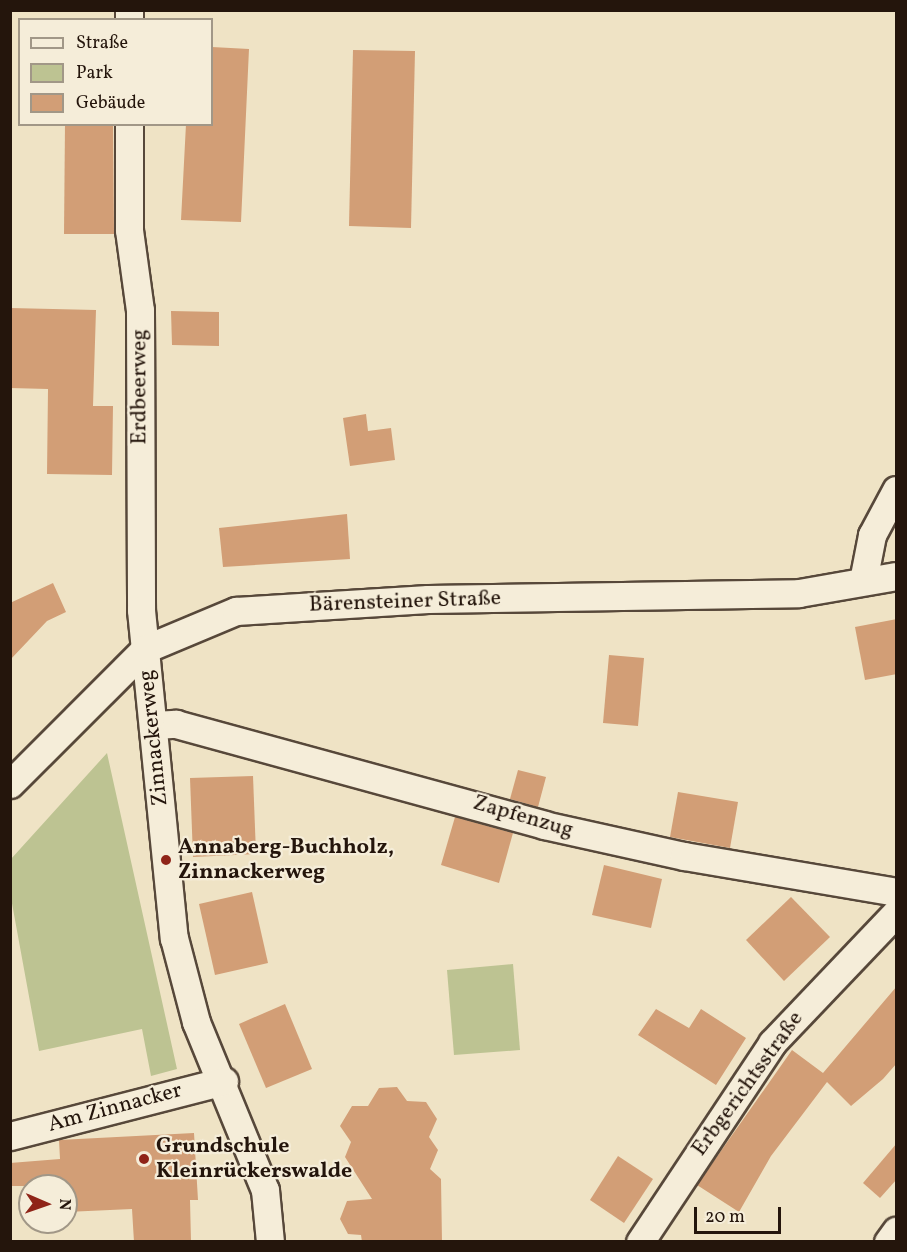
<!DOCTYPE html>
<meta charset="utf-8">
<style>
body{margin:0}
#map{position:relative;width:907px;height:1252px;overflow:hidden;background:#efe3c5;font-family:Vollkorn,serif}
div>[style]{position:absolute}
.green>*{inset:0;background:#bdc392}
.building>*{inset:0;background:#d29e76}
.roads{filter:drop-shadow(2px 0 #57483a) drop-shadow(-2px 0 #57483a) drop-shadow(0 2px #57483a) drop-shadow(0 -2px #57483a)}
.minor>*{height:27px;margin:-13.5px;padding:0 13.5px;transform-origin:13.5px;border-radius:13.5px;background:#f5edd9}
.dots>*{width:16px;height:16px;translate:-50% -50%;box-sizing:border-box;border:3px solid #f5edd9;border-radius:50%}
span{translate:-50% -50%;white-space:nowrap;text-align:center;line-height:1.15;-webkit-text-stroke:4.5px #f5edd9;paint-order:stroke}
.street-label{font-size:22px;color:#24150c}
.poi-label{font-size:22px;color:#24150c;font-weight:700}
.left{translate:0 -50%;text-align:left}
.frame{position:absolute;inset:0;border:12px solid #24150c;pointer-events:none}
.legend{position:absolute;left:18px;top:18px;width:195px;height:108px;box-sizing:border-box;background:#f5edd9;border:2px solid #a19787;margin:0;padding:8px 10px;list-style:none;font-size:18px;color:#24150c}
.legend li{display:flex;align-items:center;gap:12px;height:30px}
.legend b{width:30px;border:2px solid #a19787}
.north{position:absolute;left:18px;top:1174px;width:60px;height:60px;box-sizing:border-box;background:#f5edd9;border:2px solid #a19787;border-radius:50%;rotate:92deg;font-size:16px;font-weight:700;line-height:24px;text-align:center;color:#24150c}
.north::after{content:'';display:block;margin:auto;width:21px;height:27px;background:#8f2418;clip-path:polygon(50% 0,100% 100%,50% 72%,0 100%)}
.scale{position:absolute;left:694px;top:1207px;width:87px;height:27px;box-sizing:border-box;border:3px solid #24150c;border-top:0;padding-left:8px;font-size:18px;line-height:21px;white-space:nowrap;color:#24150c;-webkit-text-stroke:4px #f5edd9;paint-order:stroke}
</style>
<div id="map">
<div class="green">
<div style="clip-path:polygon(107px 753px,177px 1069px,151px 1076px,142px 1029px,39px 1051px,11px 898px,11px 859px)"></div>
<div style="clip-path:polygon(513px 964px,520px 1050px,454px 1055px,447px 970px)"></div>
</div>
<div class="building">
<div style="clip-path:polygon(212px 47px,249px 49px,241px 222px,181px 220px,186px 124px,212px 124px)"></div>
<div style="clip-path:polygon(353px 50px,415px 51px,411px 228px,349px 226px)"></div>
<div style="clip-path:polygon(65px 124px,113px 124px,114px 234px,64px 234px)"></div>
<div style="clip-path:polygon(10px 308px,96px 310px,93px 406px,113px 406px,112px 475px,47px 474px,48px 389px,10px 388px)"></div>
<div style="clip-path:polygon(171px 311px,219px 312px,219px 346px,172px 345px)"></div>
<div style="clip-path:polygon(366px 414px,368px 431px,391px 428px,395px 460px,350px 466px,343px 418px)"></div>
<div style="clip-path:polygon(347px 514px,350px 559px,223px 567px,219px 528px)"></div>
<div style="clip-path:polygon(53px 583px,66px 612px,47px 621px,10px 660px,10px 603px)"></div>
<div style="clip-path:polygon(897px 619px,897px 674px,865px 680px,855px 627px)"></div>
<div style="clip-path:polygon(609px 655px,644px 658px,638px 726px,603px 723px)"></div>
<div style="clip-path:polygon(518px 770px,546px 777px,538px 807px,510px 799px)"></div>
<div style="clip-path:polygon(253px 776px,256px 854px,193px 857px,190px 778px)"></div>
<div style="clip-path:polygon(678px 792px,738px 802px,730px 848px,670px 837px)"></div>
<div style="clip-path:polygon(455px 817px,513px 833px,499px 883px,441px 865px)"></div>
<div style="clip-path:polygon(604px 865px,662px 879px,651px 928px,592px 915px)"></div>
<div style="clip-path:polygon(252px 892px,268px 963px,215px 975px,199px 904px)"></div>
<div style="clip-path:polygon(791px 897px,830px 937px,784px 981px,746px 940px)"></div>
<div style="clip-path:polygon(897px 986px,897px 1063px,883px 1079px,851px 1106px,827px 1082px,771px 1156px,739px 1212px,697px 1185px,792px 1050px,823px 1073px)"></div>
<div style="clip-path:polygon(285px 1004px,312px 1069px,266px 1088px,239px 1024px)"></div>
<div style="clip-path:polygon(656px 1009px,689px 1028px,701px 1009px,746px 1038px,716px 1085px,638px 1035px)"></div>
<div style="clip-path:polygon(397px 1087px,407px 1101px,426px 1102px,437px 1119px,429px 1137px,438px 1150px,430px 1169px,441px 1179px,442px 1242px,362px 1242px,361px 1235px,348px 1234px,340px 1219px,347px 1201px,372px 1199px,345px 1157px,351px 1142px,340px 1126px,352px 1106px,368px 1106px,379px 1088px)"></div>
<div style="clip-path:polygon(194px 1133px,198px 1200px,190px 1200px,191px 1242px,134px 1242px,132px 1209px,66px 1212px,66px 1186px,10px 1186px,10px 1163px,60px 1159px,59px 1140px)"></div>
<div style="clip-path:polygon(897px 1143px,897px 1179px,880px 1198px,863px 1183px)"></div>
<div style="clip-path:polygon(618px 1156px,653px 1179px,624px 1223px,590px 1200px)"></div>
</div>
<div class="roads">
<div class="minor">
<div style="left:129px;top:10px;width:10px;rotate:90deg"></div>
<div style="left:129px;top:124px;width:106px;rotate:90deg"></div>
<div style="left:129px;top:230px;width:81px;rotate:82.2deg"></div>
<div style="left:140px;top:310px;width:300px;rotate:89.8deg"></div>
<div style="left:141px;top:610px;width:330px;rotate:84.3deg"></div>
<div style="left:174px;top:938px;width:87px;rotate:75.3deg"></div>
<div style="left:196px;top:1022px;width:182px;rotate:67.7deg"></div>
<div style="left:265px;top:1190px;width:52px;rotate:84.5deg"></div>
<div style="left:863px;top:581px;width:47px;rotate:-78.9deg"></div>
<div style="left:872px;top:535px;width:51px;rotate:-61.9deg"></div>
<div style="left:154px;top:725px;width:22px;rotate:-3deg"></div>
<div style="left:176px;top:724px;width:382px;rotate:15.3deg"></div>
<div style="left:544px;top:825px;width:143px;rotate:12.5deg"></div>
<div style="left:684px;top:856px;width:215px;rotate:9.6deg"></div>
<div style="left:10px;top:784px;width:191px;rotate:-45deg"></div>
<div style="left:145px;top:649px;width:99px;rotate:-22.7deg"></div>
<div style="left:236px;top:611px;width:192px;rotate:-3.6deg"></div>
<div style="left:428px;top:599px;width:371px;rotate:-0.9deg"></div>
<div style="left:799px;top:593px;width:98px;rotate:-9.9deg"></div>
<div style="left:10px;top:1136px;width:221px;rotate:-14.4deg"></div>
<div style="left:640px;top:1242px;width:239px;rotate:-56.4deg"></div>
<div style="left:772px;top:1043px;width:180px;rotate:-46.4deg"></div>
<div style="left:888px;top:1242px;width:14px;rotate:-54deg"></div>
</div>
</div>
<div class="dots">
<div style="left:166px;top:860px;background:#8f2418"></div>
<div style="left:144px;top:1159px;background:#8f2418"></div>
</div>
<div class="street-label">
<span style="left:140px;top:387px;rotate:-90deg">Erdbeerweg</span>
<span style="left:405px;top:602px;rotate:-2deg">Bärensteiner Straße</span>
<span style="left:154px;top:738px;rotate:-96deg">Zinnackerweg</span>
<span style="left:523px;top:817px;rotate:16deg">Zapfenzug</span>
<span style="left:748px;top:1084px;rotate:-54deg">Erbgerichtsstraße</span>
<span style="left:115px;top:1108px;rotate:-15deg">Am Zinnacker</span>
</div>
<div class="poi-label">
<span class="left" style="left:178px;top:860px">Annaberg-Buchholz,<br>Zinnackerweg</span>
<span class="left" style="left:156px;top:1159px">Grundschule<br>Kleinrückerswalde</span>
</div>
<div class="frame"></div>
<ul class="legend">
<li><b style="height:8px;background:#f5edd9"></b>Straße</li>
<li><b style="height:16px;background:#bdc392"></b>Park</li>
<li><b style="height:16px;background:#d29e76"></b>Gebäude</li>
</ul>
<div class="north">N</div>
<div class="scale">20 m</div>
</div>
